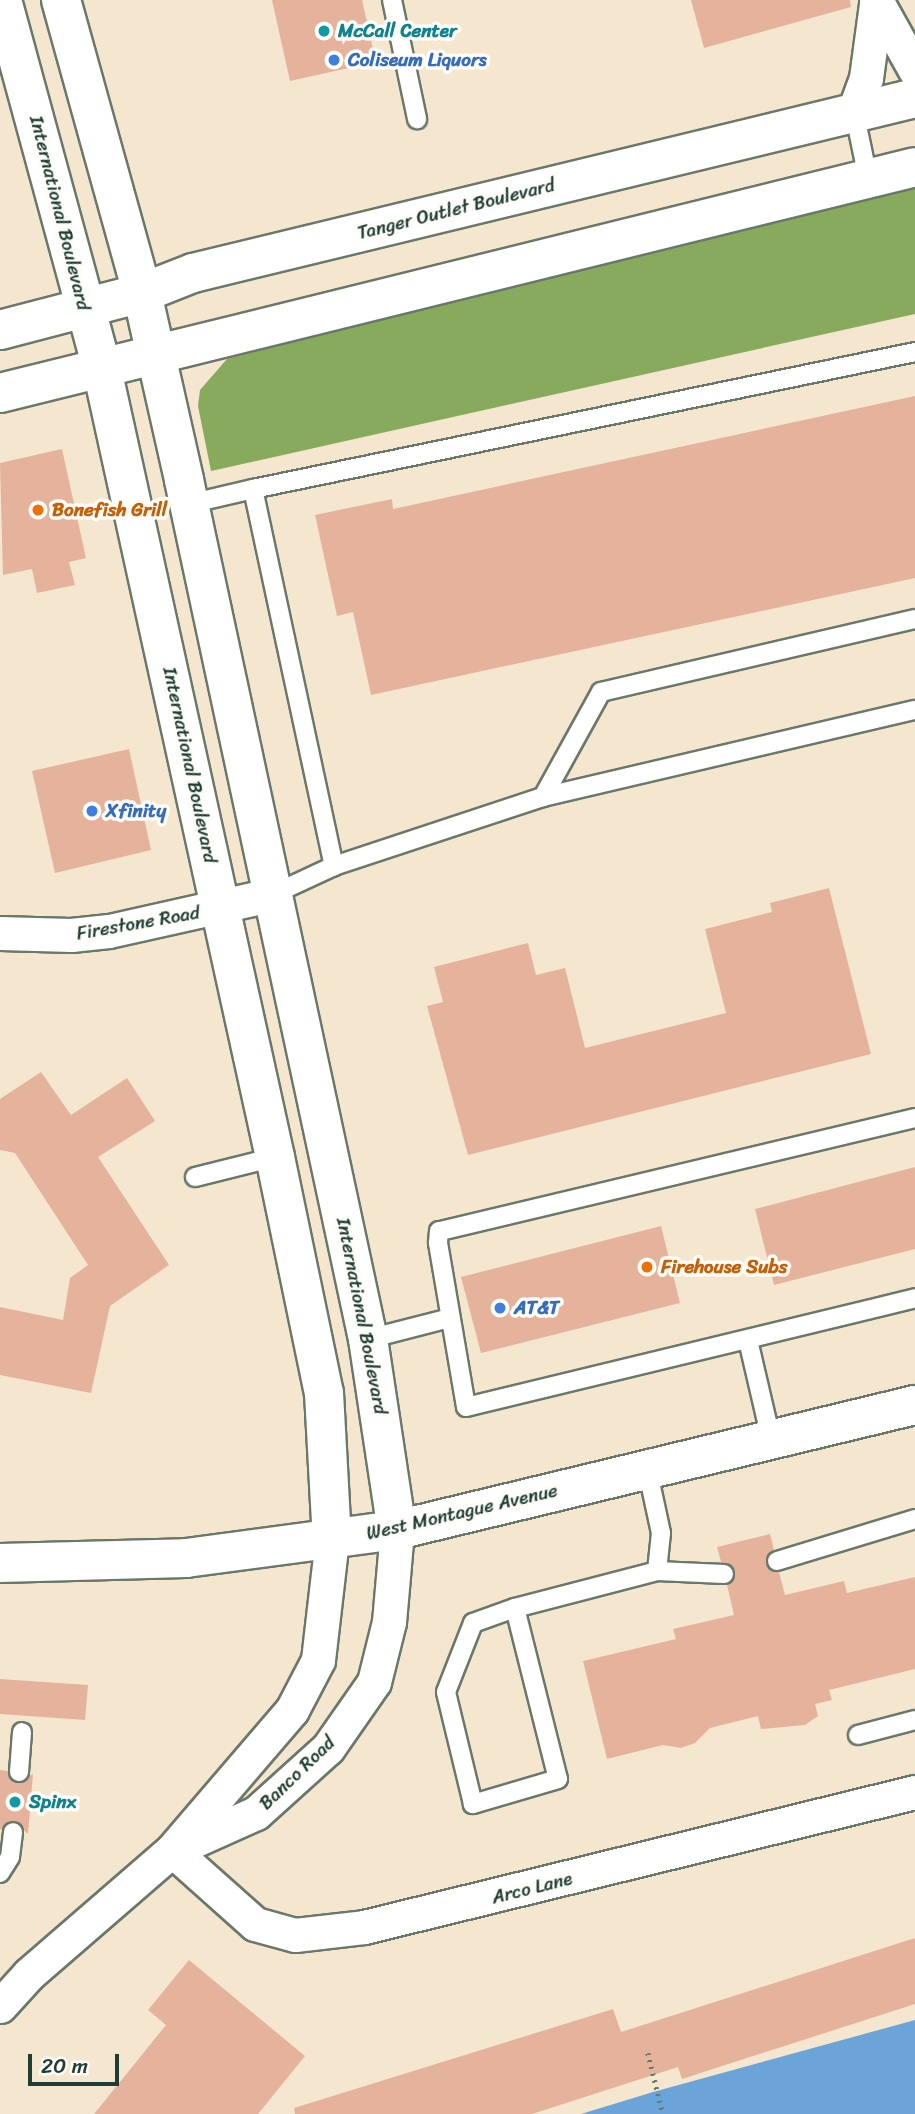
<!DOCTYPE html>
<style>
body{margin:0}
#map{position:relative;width:915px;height:2114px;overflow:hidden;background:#f5e7cf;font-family:Sriracha,sans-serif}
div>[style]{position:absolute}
.forest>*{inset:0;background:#88aa5d}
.water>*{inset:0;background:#6aa4d9}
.building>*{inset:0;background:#e5b39c}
.path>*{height:4.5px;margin-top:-2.25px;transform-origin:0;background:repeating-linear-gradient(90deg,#6a786a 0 2px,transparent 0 7px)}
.roads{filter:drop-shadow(2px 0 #6a786a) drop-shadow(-2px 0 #6a786a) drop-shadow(0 2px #6a786a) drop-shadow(0 -2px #6a786a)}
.lane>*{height:18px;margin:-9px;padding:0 9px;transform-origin:9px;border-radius:9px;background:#fff}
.street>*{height:33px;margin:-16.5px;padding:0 16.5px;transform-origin:16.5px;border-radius:16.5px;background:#fff}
.secondary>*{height:38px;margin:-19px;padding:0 19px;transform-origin:19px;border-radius:19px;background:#fff}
.dots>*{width:19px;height:19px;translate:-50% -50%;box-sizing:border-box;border:4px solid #fdfcf7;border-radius:50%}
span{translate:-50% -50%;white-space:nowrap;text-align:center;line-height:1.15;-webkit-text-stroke:7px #fdfcf7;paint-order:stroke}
.culture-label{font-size:19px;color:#0d838f;font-weight:700}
.left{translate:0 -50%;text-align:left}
.shop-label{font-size:19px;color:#366cbe;font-weight:700}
.street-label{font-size:19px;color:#1f3d34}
.food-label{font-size:19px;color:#c56008;font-weight:700}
.scale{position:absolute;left:28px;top:2054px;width:91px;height:32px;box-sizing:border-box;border:4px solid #1f3d34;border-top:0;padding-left:9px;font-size:21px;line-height:24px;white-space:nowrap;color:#1f3d34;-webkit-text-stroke:5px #fdfcf7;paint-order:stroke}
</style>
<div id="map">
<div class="forest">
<div style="clip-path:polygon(915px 180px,915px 314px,211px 471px,198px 406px,200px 390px,227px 359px)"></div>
</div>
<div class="water">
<div style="clip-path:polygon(915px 2020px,915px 2114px,581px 2114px,653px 2092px)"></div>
</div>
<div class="building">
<div style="clip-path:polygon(272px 0,362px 0,376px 62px,290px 81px)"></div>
<div style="clip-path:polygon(691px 0,850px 0,851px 7px,704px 48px)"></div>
<div style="clip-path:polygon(915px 396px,915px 578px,371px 695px,353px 612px,337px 616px,315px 515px,392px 499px,393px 509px)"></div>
<div style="clip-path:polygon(62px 449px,86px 558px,69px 562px,75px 585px,37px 593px,32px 569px,3px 575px,0 463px)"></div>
<div style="clip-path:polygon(129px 749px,151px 850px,55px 873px,32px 771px)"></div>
<div style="clip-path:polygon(829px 888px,871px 1054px,468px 1155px,427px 1006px,443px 1002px,434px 967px,528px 943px,536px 975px,565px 968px,585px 1048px,726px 1013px,705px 929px,772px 912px,770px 903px)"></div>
<div style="clip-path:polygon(41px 1072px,71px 1115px,127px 1078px,155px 1121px,98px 1157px,169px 1265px,110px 1306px,91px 1393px,0 1375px,0 1307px,63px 1320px,70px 1278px,88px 1265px,15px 1153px,0 1150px,0 1099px)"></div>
<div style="clip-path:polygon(915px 1167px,915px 1249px,774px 1285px,755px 1209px)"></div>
<div style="clip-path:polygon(661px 1226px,680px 1303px,481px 1353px,461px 1277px)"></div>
<div style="clip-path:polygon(770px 1534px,774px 1550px,766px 1564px,779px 1572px,785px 1595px,844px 1581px,847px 1593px,915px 1577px,915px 1669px,829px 1690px,832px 1700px,815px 1704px,818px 1716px,805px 1725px,761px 1729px,758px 1716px,710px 1728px,695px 1743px,681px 1748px,663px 1745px,607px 1759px,583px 1661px,676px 1639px,673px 1629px,734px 1615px,727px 1585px,734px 1579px,734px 1569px,721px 1562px,717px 1547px)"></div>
<div style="clip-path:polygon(0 1679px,88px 1685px,85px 1720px,0 1714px)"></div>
<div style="clip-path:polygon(0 1770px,8px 1771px,17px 1783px,33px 1774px,28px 1834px,15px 1821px,0 1830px)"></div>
<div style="clip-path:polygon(915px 1938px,915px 2004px,682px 2079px,678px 2067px,532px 2114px,295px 2114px,294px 2108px,613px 2009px,621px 2032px)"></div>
<div style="clip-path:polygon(189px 1960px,305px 2056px,258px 2114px,94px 2114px,166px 2025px,148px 2010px)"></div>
</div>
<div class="path">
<div style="left:648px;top:2053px;width:63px;rotate:76.2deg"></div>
</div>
<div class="roads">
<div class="lane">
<div style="left:392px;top:0;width:122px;rotate:78.1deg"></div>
<div style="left:854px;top:111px;width:68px;rotate:78.2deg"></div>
<div style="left:253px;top:489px;width:676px;rotate:-11.69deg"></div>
<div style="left:189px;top:504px;width:66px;rotate:-13.2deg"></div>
<div style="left:253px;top:489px;width:386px;rotate:77.9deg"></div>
<div style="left:334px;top:866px;width:66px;rotate:155deg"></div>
<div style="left:543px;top:797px;width:120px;rotate:-61.1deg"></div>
<div style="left:601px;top:692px;width:322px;rotate:-13.1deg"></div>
<div style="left:334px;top:866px;width:220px;rotate:-18.3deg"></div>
<div style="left:543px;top:797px;width:382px;rotate:-13.2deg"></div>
<div style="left:915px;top:1118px;width:489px;rotate:166.6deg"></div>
<div style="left:439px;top:1231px;width:12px;rotate:95deg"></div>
<div style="left:438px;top:1243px;width:166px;rotate:80.3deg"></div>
<div style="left:466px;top:1407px;width:462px;rotate:-13.6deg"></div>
<div style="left:195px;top:1177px;width:82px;rotate:-14deg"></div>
<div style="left:368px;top:1339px;width:85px;rotate:-14.4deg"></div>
<div style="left:748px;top:1340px;width:102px;rotate:76.9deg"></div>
<div style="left:777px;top:1561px;width:144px;rotate:-16.9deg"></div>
<div style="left:657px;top:1571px;width:67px;rotate:2.6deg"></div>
<div style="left:515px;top:1608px;width:176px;rotate:75.9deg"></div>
<div style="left:558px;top:1779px;width:89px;rotate:163.6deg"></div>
<div style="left:473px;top:1804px;width:115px;rotate:-103.6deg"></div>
<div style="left:446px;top:1692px;width:74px;rotate:-68.6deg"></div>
<div style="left:473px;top:1623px;width:45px;rotate:-19.7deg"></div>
<div style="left:515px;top:1608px;width:147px;rotate:-14.6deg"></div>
<div style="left:657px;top:1571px;width:38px;rotate:-84deg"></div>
<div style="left:661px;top:1533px;width:66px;rotate:-102.2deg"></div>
<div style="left:858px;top:1735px;width:59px;rotate:-14.7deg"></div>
<div style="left:19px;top:1772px;width:40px;rotate:-85.7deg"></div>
<div style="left:0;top:1873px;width:19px;rotate:-58deg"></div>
<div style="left:10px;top:1857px;width:25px;rotate:-83deg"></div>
</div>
<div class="street">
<div style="left:876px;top:0;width:80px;rotate:60.9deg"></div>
<div style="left:854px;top:111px;width:35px;rotate:-70deg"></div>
<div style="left:866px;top:78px;width:75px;rotate:-82.3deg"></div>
<div style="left:0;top:933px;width:71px;rotate:1.6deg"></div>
<div style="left:71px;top:935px;width:38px;rotate:-6deg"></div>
<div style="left:109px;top:931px;width:169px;rotate:-12.6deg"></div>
<div style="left:178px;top:1848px;width:85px;rotate:-24.2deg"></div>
<div style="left:256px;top:1813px;width:97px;rotate:-42.1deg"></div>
<div style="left:328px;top:1748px;width:80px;rotate:-55.1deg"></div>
<div style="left:374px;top:1682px;width:62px;rotate:-76deg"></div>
<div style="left:389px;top:1622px;width:92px;rotate:-85deg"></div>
<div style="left:172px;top:1850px;width:111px;rotate:41.7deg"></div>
<div style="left:255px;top:1924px;width:41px;rotate:15.4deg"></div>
<div style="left:295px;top:1935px;width:69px;rotate:-6.6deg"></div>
<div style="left:364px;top:1927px;width:567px;rotate:-13.77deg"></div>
<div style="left:0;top:2006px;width:43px;rotate:-47.8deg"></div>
<div style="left:29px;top:1974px;width:189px;rotate:-40.9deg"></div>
<div style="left:172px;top:1850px;width:184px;rotate:-49.4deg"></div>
<div style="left:292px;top:1710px;width:56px;rotate:-62.5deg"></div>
<div style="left:318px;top:1660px;width:122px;rotate:-83.4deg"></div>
</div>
<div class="secondary">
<div style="left:2px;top:0;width:382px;rotate:74.8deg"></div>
<div style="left:102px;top:369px;width:807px;rotate:77.62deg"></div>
<div style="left:275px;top:1157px;width:241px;rotate:78.3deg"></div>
<div style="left:324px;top:1393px;width:146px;rotate:86.9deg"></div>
<div style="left:61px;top:0;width:304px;rotate:74.5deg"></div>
<div style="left:142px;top:293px;width:192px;rotate:77.3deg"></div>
<div style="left:184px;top:480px;width:878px;rotate:77.91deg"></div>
<div style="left:368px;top:1339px;width:193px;rotate:81.4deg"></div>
<div style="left:0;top:330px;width:147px;rotate:-14.6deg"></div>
<div style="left:142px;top:293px;width:55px;rotate:-21.4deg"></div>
<div style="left:193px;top:273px;width:743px;rotate:-13.62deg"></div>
<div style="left:0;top:393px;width:942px;rotate:-13.87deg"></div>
<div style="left:0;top:1563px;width:186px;rotate:-1.5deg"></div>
<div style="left:186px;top:1558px;width:213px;rotate:-7.6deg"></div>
<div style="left:397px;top:1530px;width:533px;rotate:-13.57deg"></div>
</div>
</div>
<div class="dots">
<div style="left:324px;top:31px;background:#0f9aa8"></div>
<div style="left:334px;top:60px;background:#3f7fe0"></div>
<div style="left:38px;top:510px;background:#e8710a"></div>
<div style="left:92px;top:811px;background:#3f7fe0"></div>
<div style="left:647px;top:1267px;background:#e8710a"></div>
<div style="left:500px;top:1308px;background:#3f7fe0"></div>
<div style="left:15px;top:1802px;background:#0f9aa8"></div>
</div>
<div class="culture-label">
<span class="left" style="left:338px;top:31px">McCall Center</span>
<span class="left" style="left:29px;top:1802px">Spinx</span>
</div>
<div class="shop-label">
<span class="left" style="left:348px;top:60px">Coliseum Liquors</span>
<span class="left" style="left:106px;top:811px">Xfinity</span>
<span class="left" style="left:514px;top:1308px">AT&amp;T</span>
</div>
<div class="street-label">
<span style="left:456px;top:209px;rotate:-14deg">Tanger Outlet Boulevard</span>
<span style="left:60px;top:213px;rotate:76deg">International Boulevard</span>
<span style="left:190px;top:765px;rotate:78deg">International Boulevard</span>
<span style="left:138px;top:923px;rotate:-10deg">Firestone Road</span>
<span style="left:362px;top:1316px;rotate:79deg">International Boulevard</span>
<span style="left:462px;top:1512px;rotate:-13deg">West Montague Avenue</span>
<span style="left:297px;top:1773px;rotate:-44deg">Banco Road</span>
<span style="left:532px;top:1888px;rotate:-14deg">Arco Lane</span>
</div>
<div class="food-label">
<span class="left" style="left:52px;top:510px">Bonefish Grill</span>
<span class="left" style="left:661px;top:1267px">Firehouse Subs</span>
</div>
<div class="scale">20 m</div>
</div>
